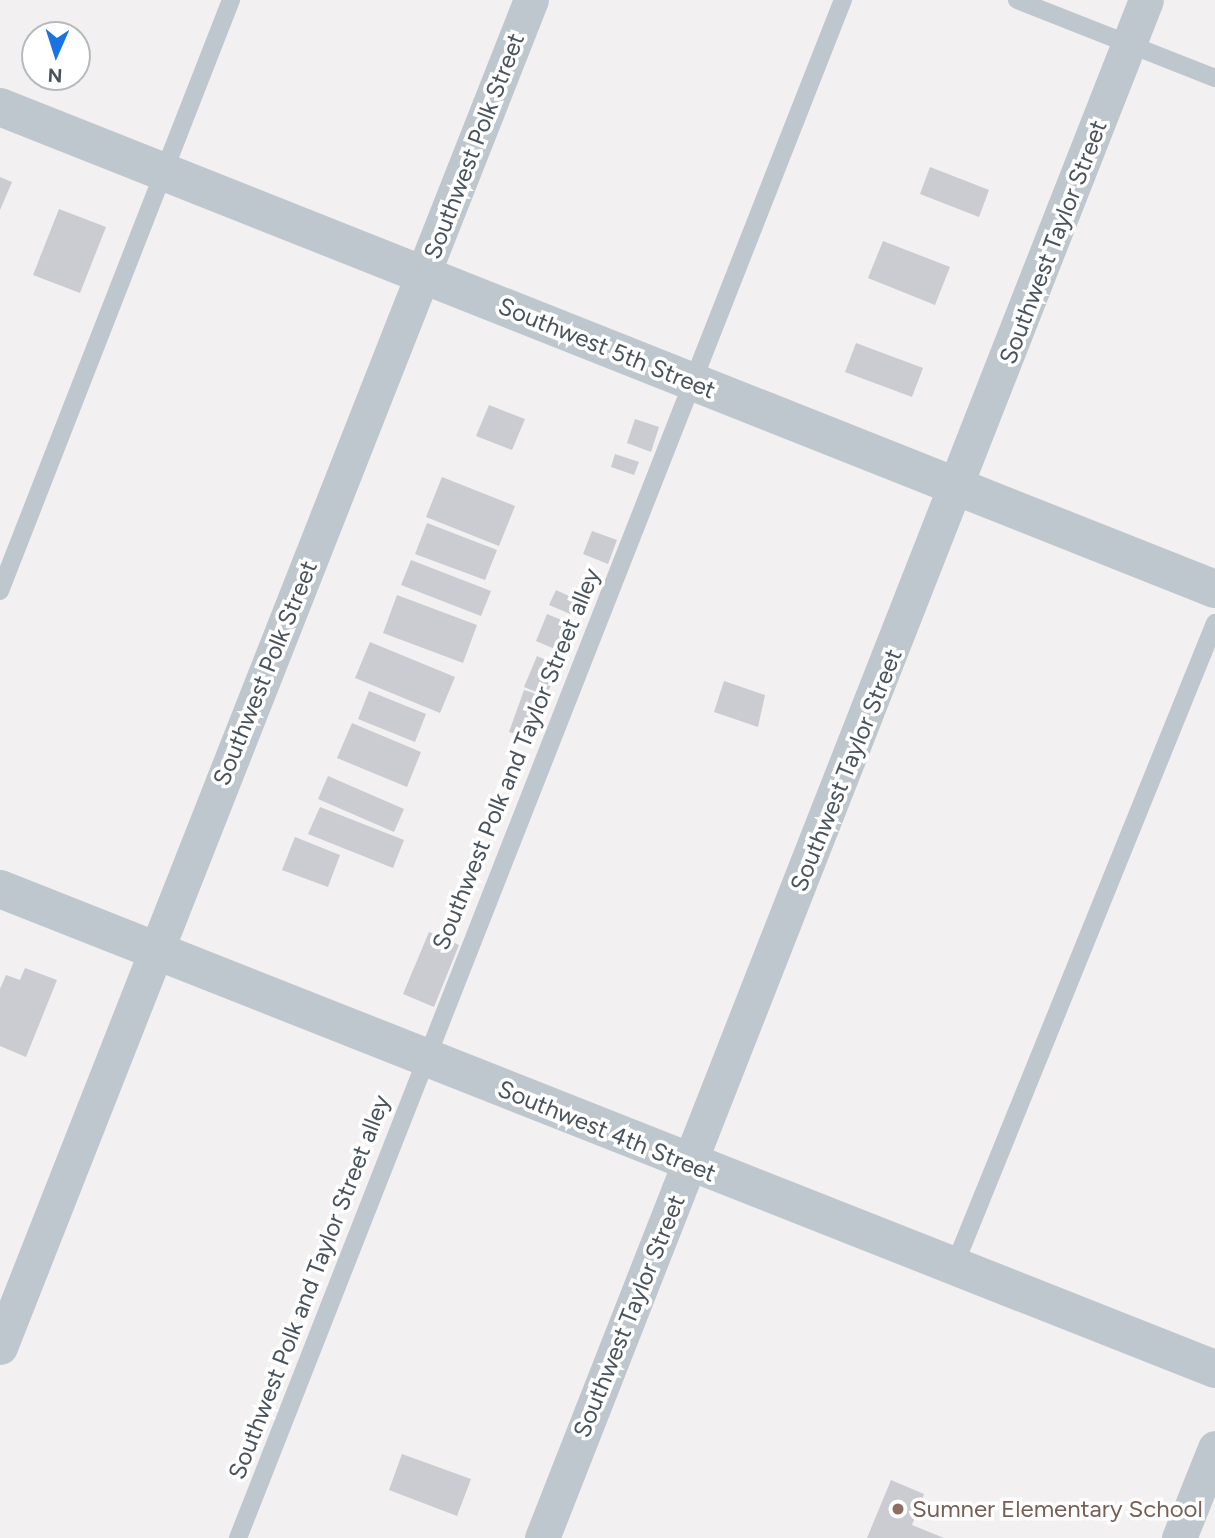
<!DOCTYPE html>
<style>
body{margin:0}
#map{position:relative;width:1215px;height:1538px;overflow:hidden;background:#f2f0f0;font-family:Figtree,sans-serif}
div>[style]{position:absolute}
.building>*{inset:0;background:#caccd2}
.service>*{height:18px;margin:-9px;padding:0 9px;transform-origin:9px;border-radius:9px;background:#bec7ce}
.minor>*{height:35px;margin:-17.5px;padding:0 17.5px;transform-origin:17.5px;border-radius:17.5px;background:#bec7ce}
.tertiary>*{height:38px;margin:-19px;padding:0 19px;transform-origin:19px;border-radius:19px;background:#bec7ce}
.dots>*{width:19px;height:19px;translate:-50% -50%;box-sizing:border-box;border:4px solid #fff;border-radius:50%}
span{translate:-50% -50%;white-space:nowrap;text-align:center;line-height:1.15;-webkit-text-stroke:7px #fff;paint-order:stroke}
.street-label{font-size:24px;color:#48535d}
.education-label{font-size:24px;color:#785e54}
.left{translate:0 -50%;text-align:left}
.north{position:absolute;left:21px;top:21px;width:70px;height:70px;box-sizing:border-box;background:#fff;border:2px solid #b6babe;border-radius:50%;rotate:183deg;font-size:19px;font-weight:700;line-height:28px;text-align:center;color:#48535d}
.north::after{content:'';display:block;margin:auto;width:24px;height:32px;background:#1a73e2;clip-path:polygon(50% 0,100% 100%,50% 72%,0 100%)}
</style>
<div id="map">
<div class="building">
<div style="clip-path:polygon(930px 167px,989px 190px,979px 217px,920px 194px)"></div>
<div style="clip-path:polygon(0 177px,12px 182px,0 210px)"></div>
<div style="clip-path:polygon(59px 209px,106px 227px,80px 293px,33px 275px)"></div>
<div style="clip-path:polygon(883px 241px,950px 267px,935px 305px,868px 278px)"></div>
<div style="clip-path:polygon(856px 343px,923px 368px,912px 397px,845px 372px)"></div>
<div style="clip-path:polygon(489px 405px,525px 419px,512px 450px,476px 436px)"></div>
<div style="clip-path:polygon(635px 419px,659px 427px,651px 452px,627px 443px)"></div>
<div style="clip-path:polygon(615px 454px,639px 462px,634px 475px,611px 467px)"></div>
<div style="clip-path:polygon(442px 477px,515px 506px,499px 546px,426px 517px)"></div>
<div style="clip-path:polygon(427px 523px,497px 550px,485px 580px,415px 554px)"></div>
<div style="clip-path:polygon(592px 531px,617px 540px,608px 564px,583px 554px)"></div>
<div style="clip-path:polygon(411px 560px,491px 591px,481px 616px,401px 585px)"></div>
<div style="clip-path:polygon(556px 590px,588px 605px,582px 619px,549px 605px)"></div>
<div style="clip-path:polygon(397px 595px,477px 625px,463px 663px,383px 633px)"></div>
<div style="clip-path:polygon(547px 614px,574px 625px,562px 652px,536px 641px)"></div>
<div style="clip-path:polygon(370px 642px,455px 677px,440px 713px,355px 678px)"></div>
<div style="clip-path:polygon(537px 656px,560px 666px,546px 696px,524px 687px)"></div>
<div style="clip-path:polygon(724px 681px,765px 695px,758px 727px,714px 712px)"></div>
<div style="clip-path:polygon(524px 690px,546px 697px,531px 739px,509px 732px)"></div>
<div style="clip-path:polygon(369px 691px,426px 714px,415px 742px,358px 719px)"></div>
<div style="clip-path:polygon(352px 723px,421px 752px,407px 787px,337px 758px)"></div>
<div style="clip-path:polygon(328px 776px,404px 809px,394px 832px,318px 799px)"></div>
<div style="clip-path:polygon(320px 807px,404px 840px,393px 868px,308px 834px)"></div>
<div style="clip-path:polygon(295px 837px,340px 855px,328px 887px,282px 870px)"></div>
<div style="clip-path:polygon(429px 932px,459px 945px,434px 1007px,403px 994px)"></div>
<div style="clip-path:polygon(25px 968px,57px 980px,26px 1057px,0 1046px,0 989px,6px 975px,20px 980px)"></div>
<div style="clip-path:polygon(402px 1454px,471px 1479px,457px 1516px,389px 1490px)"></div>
<div style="clip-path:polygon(891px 1480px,924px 1494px,912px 1525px,944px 1538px,867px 1538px)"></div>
</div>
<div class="service">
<div style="left:1017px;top:0;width:213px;rotate:21.5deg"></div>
<div style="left:0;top:591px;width:635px;rotate:-68.65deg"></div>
<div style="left:955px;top:1264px;width:692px;rotate:-67.92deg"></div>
<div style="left:238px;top:1538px;width:1653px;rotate:-68.53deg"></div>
</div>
<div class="minor">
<div style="left:0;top:1347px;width:1448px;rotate:-68.49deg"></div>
<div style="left:542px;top:1538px;width:1652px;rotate:-68.56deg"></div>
<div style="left:1179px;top:1538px;width:97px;rotate:-68.2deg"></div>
</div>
<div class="tertiary">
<div style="left:0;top:107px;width:1307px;rotate:21.64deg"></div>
<div style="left:0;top:889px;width:1306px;rotate:21.56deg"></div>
</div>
<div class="dots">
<div style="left:898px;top:1509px;background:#8d6e63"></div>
</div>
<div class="street-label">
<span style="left:474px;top:146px;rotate:-69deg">Southwest Polk Street</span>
<span style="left:1053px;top:242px;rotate:-69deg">Southwest Taylor Street</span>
<span style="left:607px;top:348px;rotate:22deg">Southwest 5th Street</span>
<span style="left:265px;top:673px;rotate:-68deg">Southwest Polk Street</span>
<span style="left:516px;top:759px;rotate:-68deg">Southwest Polk and Taylor Street alley</span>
<span style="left:846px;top:770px;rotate:-68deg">Southwest Taylor Street</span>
<span style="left:607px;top:1131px;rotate:22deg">Southwest 4th Street</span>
<span style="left:309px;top:1287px;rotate:-69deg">Southwest Polk and Taylor Street alley</span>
<span style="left:629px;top:1316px;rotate:-68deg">Southwest Taylor Street</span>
</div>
<div class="education-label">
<span class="left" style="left:912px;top:1509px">Sumner Elementary School</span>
</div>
<div class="north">N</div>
</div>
